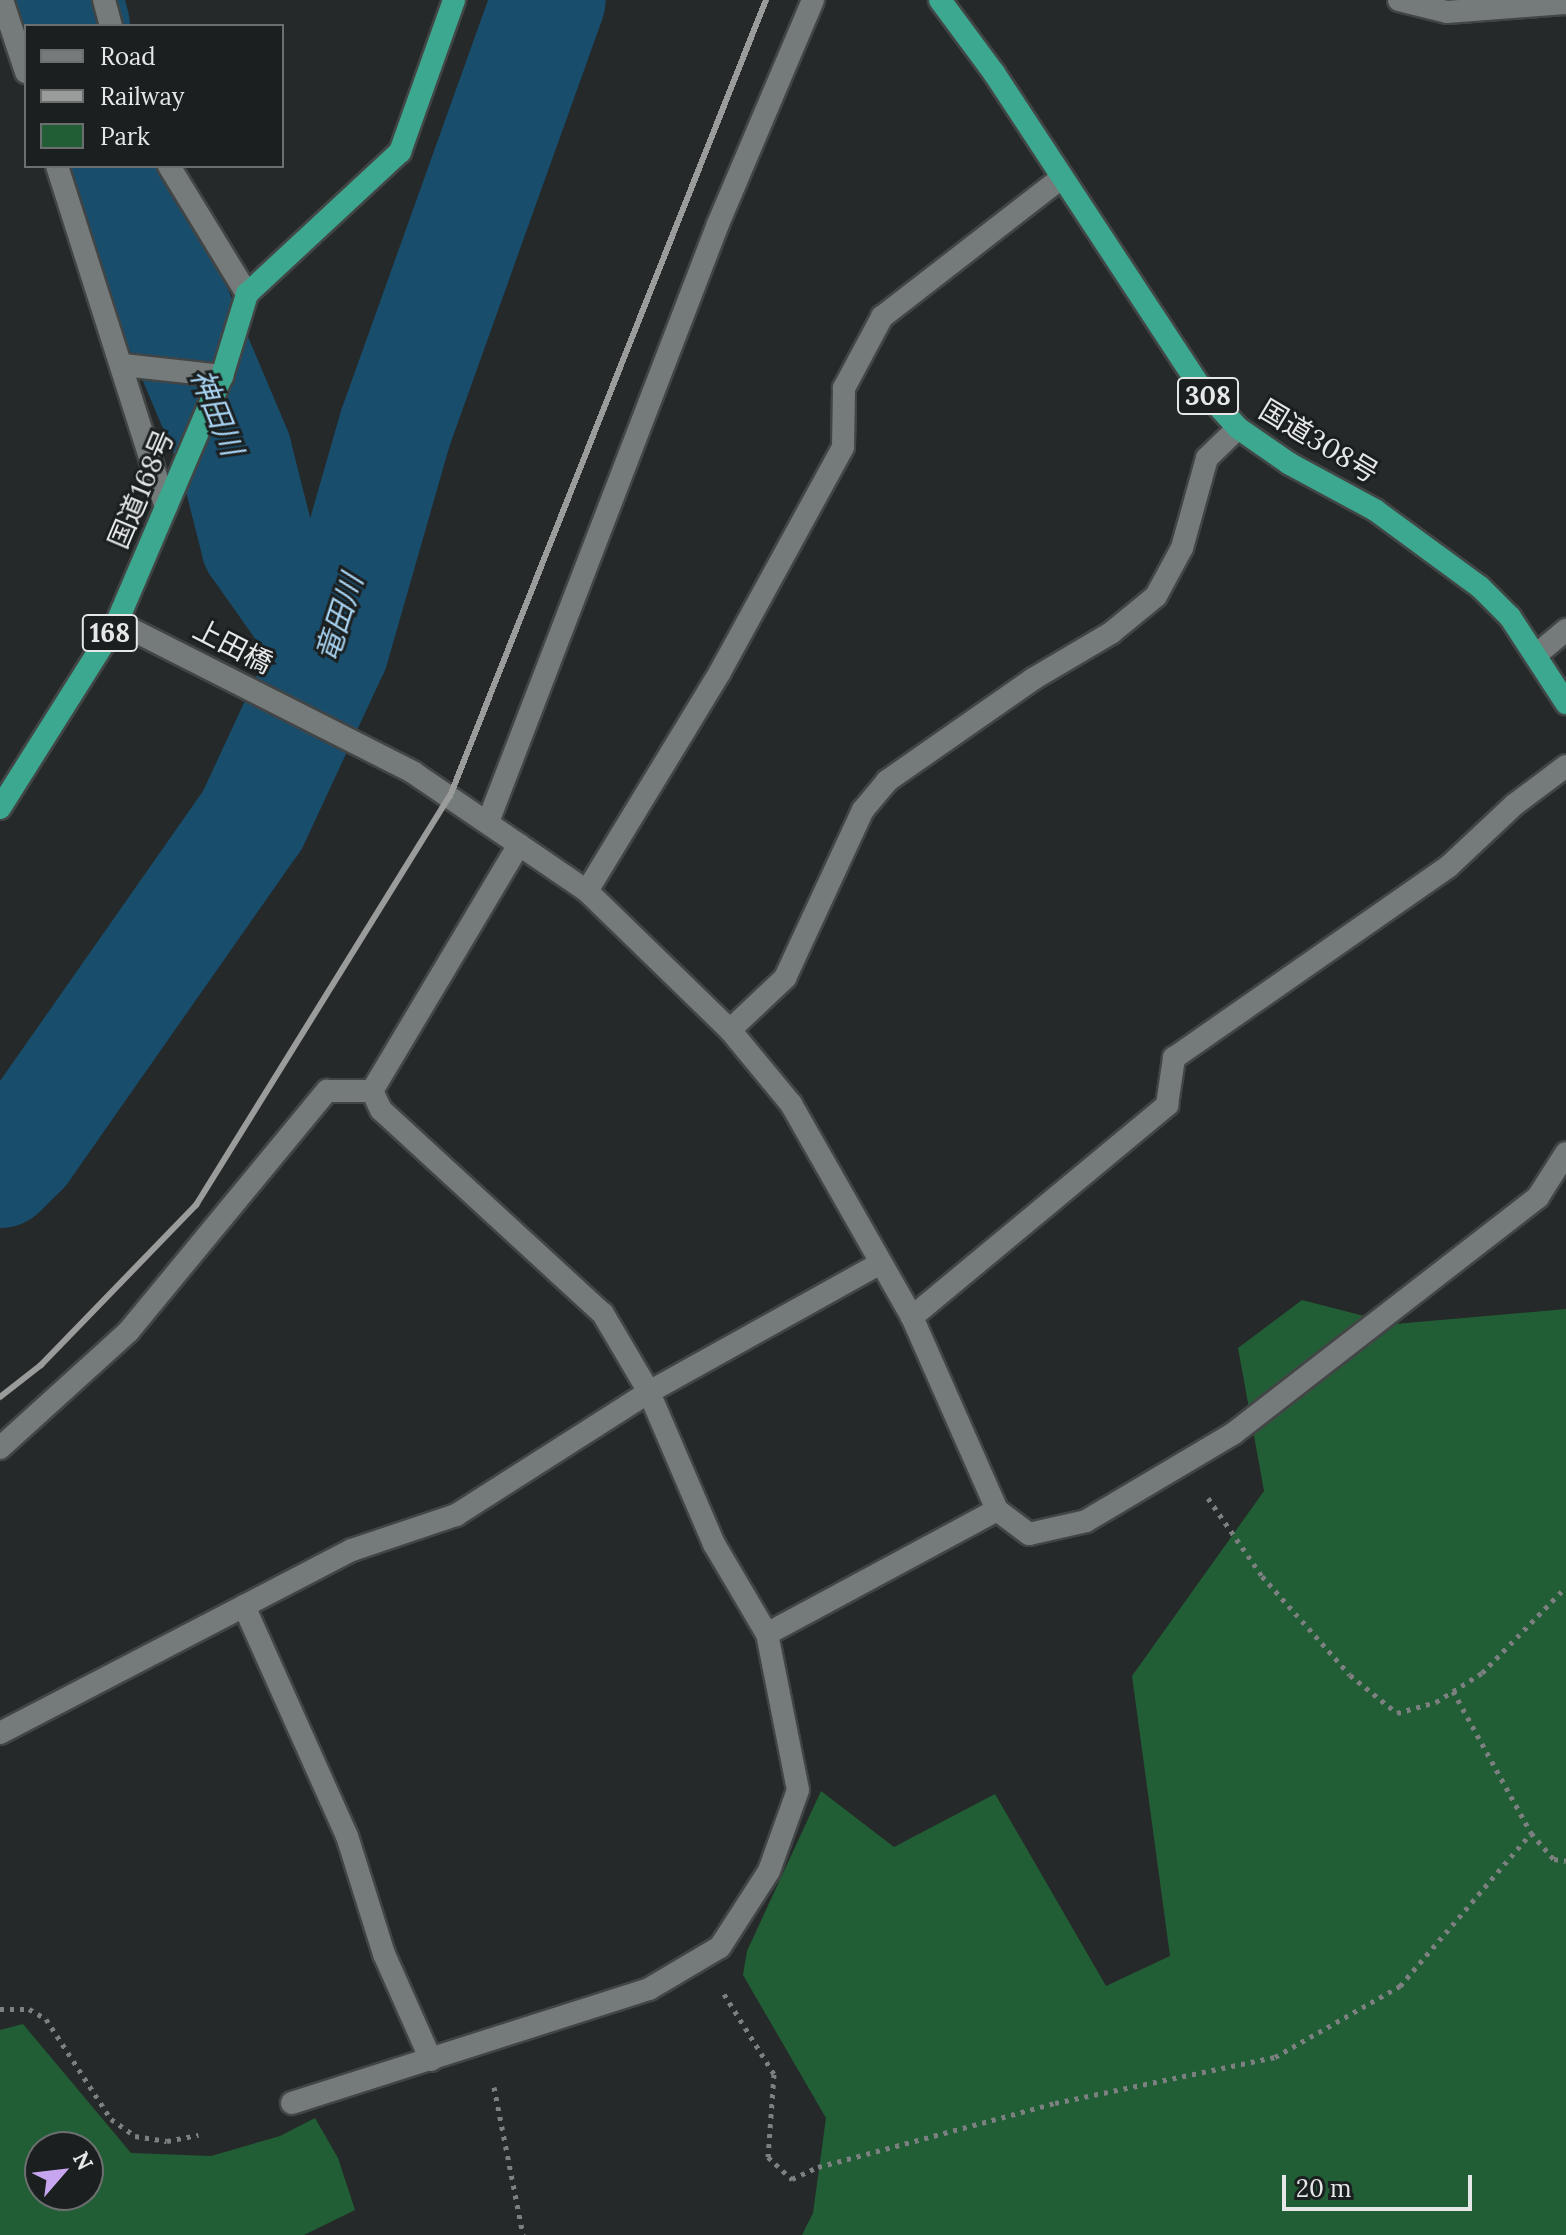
<!DOCTYPE html>
<meta charset="utf-8">
<style>
body{margin:0}
#map{position:relative;width:1566px;height:2235px;overflow:hidden;background:#252929;font-family:Lora,"Noto Sans JP",serif}
div>[style]{position:absolute}
.green>*{inset:0;background:#225e35}
.river>*{height:114px;margin:-57px;padding:0 57px;transform-origin:57px;border-radius:57px;background:#194d6c}
.path>*{height:5px;margin-top:-2.5px;transform-origin:0;background:repeating-linear-gradient(90deg,#7d8080 0 4px,transparent 0 10px)}
.roads{filter:drop-shadow(2px 0 #424545) drop-shadow(-2px 0 #424545) drop-shadow(0 2px #424545) drop-shadow(0 -2px #424545)}
.service>*{height:22px;margin:-11px;padding:0 11px;transform-origin:11px;border-radius:11px;background:#757a7a}
.minor>*{height:22px;margin:-11px;padding:0 11px;transform-origin:11px;border-radius:11px;background:#757a7a}
.trunk>*{height:22px;margin:-11px;padding:0 11px;transform-origin:11px;border-radius:11px;background:#3ca88f}
.rail>*{height:6px;margin:-3px;padding:0 3px;transform-origin:3px;border-radius:3px;background:#9a9c9c}
span{translate:-50% -50%;white-space:nowrap;text-align:center;line-height:1.15;-webkit-text-stroke:6px #1b1f1f;paint-order:stroke}
.shield-label span{padding:2px 6px;background:#1b1f1f;border:2px solid;border-radius:6px;-webkit-text-stroke-width:0}
.shield-label{font-size:26px;color:#e6e8e8;font-weight:700}
.street-label{font-size:28px;color:#e6e8e8}
.water-label{font-size:30px;color:#a7d2f0;font-style:italic}
.legend{position:absolute;left:24px;top:24px;width:260px;height:144px;box-sizing:border-box;background:#1b1f1f;border:2px solid #6c6f6f;margin:0;padding:10px 14px;list-style:none;font-size:24px;color:#e6e8e8}
.legend li{display:flex;align-items:center;gap:16px;height:40px}
.legend b{width:40px;border:2px solid #6c6f6f}
.north{position:absolute;left:24px;top:2131px;width:80px;height:80px;box-sizing:border-box;background:#1b1f1f;border:2px solid #6c6f6f;border-radius:50%;rotate:62deg;font-size:22px;font-weight:700;line-height:32px;text-align:center;color:#e6e8e8}
.north::after{content:'';display:block;margin:auto;width:28px;height:36px;background:#c7a6ef;clip-path:polygon(50% 0,100% 100%,50% 72%,0 100%)}
.scale{position:absolute;left:1282px;top:2175px;width:190px;height:36px;box-sizing:border-box;border:4px solid #e6e8e8;border-top:0;padding-left:10px;font-size:24px;line-height:28px;white-space:nowrap;color:#e6e8e8;-webkit-text-stroke:6px #1b1f1f;paint-order:stroke}
</style>
<div id="map">
<div class="green">
<div style="clip-path:polygon(1302px 1300px,1395px 1324px,1566px 1309px,1566px 2235px,802px 2235px,813px 2213px,826px 2118px,743px 1975px,747px 1951px,821px 1791px,894px 1847px,995px 1794px,1106px 1986px,1170px 1956px,1132px 1676px,1264px 1491px,1238px 1348px)"></div>
<div style="clip-path:polygon(evenodd,23px 2024px,131px 2153px,211px 2156px,280px 2136px,315px 2118px,338px 2158px,355px 2210px,304px 2235px,0 2235px,0 2030px,23px 2024px,40px 2147px,88px 2147px,88px 2195px,40px 2195px,40px 2147px)"></div>
</div>
<div class="river">
<div style="left:66px;top:0;width:27px;rotate:75deg"></div>
<div style="left:114px;top:166px;width:311px;rotate:67.1deg"></div>
<div style="left:235px;top:453px;width:94px;rotate:75.8deg"></div>
<div style="left:258px;top:544px;width:128px;rotate:54.8deg"></div>
<div style="left:0;top:1171px;width:31px;rotate:-45deg"></div>
<div style="left:22px;top:1149px;width:401px;rotate:-55deg"></div>
<div style="left:252px;top:821px;width:190px;rotate:-65.1deg"></div>
<div style="left:332px;top:649px;width:229px;rotate:-74deg"></div>
<div style="left:395px;top:429px;width:456px;rotate:-70.3deg"></div>
</div>
<div class="path">
<div style="left:1208px;top:1498px;width:95px;rotate:55.3deg"></div>
<div style="left:1262px;top:1576px;width:132px;rotate:48.4deg"></div>
<div style="left:1350px;top:1675px;width:60px;rotate:39deg"></div>
<div style="left:1397px;top:1713px;width:41px;rotate:-15.8deg"></div>
<div style="left:1436px;top:1702px;width:54px;rotate:-32.2deg"></div>
<div style="left:1482px;top:1673px;width:120px;rotate:-45.7deg"></div>
<div style="left:1453px;top:1691px;width:162px;rotate:61.2deg"></div>
<div style="left:1531px;top:1833px;width:35px;rotate:49deg"></div>
<div style="left:1554px;top:1859px;width:12px;rotate:9deg"></div>
<div style="left:724px;top:1994px;width:94px;rotate:58deg"></div>
<div style="left:774px;top:2074px;width:83px;rotate:94.1deg"></div>
<div style="left:768px;top:2157px;width:33px;rotate:43deg"></div>
<div style="left:792px;top:2179px;width:29px;rotate:-25deg"></div>
<div style="left:818px;top:2167px;width:245px;rotate:-15.1deg"></div>
<div style="left:1055px;top:2103px;width:225px;rotate:-11.8deg"></div>
<div style="left:1275px;top:2057px;width:144px;rotate:-29.6deg"></div>
<div style="left:1400px;top:1986px;width:201px;rotate:-49.4deg"></div>
<div style="left:0;top:2009px;width:29px"></div>
<div style="left:29px;top:2009px;width:20px;rotate:30deg"></div>
<div style="left:46px;top:2019px;width:119px;rotate:57deg"></div>
<div style="left:111px;top:2119px;width:29px;rotate:35deg"></div>
<div style="left:135px;top:2136px;width:32px;rotate:9deg"></div>
<div style="left:167px;top:2141px;width:32px;rotate:-11deg"></div>
<div style="left:494px;top:2087px;width:151px;rotate:78.9deg"></div>
</div>
<div class="roads">
<div class="service">
<div style="left:104px;top:0;width:27px;rotate:75deg"></div>
<div style="left:1399px;top:0;width:49px;rotate:14deg"></div>
<div style="left:1447px;top:12px;width:118px;rotate:-4.4deg"></div>
<div style="left:169px;top:166px;width:150px;rotate:58.6deg"></div>
<div style="left:1536px;top:655px;width:39px;rotate:-40deg"></div>
<div style="left:488px;top:822px;width:641px;rotate:-68.96deg"></div>
<div style="left:718px;top:224px;width:243px;rotate:-67deg"></div>
<div style="left:587px;top:891px;width:256px;rotate:-58.7deg"></div>
<div style="left:720px;top:672px;width:256px;rotate:-61.3deg"></div>
<div style="left:843px;top:447px;width:59px;rotate:-89deg"></div>
<div style="left:844px;top:388px;width:81px;rotate:-61.8deg"></div>
<div style="left:882px;top:317px;width:225px;rotate:-37.8deg"></div>
<div style="left:730px;top:1030px;width:76px;rotate:-43.4deg"></div>
<div style="left:785px;top:978px;width:185px;rotate:-65.1deg"></div>
<div style="left:863px;top:810px;width:38px;rotate:-50deg"></div>
<div style="left:887px;top:781px;width:178px;rotate:-34.9deg"></div>
<div style="left:1033px;top:679px;width:91px;rotate:-30.5deg"></div>
<div style="left:1111px;top:633px;width:58px;rotate:-39.4deg"></div>
<div style="left:1156px;top:596px;width:55px;rotate:-61.6deg"></div>
<div style="left:1182px;top:548px;width:93px;rotate:-74.5deg"></div>
<div style="left:1207px;top:458px;width:43px;rotate:-44.1deg"></div>
<div style="left:0;top:1448px;width:173px;rotate:-42.2deg"></div>
<div style="left:128px;top:1332px;width:313px;rotate:-50.5deg"></div>
<div style="left:327px;top:1091px;width:45px"></div>
<div style="left:997px;top:1510px;width:40px;rotate:37deg"></div>
<div style="left:1029px;top:1534px;width:58px;rotate:-12.8deg"></div>
<div style="left:1086px;top:1521px;width:172px;rotate:-30.7deg"></div>
<div style="left:1234px;top:1433px;width:385px;rotate:-37.8deg"></div>
<div style="left:1538px;top:1197px;width:52px;rotate:-57.5deg"></div>
<div style="left:244px;top:1606px;width:252px;rotate:65.9deg"></div>
<div style="left:347px;top:1836px;width:124px;rotate:72.6deg"></div>
<div style="left:384px;top:1954px;width:116px;rotate:66.1deg"></div>
<div style="left:292px;top:2103px;width:375px;rotate:-17.7deg"></div>
<div style="left:649px;top:1989px;width:82px;rotate:-30.6deg"></div>
<div style="left:720px;top:1947px;width:90px;rotate:-57.2deg"></div>
<div style="left:769px;top:1871px;width:86px;rotate:-70.3deg"></div>
<div style="left:798px;top:1790px;width:159px;rotate:-101.2deg"></div>
<div style="left:767px;top:1634px;width:104px;rotate:-120.5deg"></div>
<div style="left:714px;top:1544px;width:165px;rotate:-113.2deg"></div>
<div style="left:649px;top:1392px;width:91px;rotate:-120.5deg"></div>
<div style="left:603px;top:1314px;width:301px;rotate:-137.4deg"></div>
<div style="left:381px;top:1110px;width:21px;rotate:-115deg"></div>
<div style="left:372px;top:1091px;width:287px;rotate:-59.2deg"></div>
</div>
<div class="minor">
<div style="left:2px;top:0;width:76px;rotate:71.6deg"></div>
<div style="left:1564px;top:0;width:4px;rotate:56deg"></div>
<div style="left:57px;top:166px;width:358px;rotate:72.3deg"></div>
<div style="left:123px;top:365px;width:100px;rotate:6.3deg"></div>
<div style="left:117px;top:622px;width:333px;rotate:26.9deg"></div>
<div style="left:414px;top:773px;width:209px;rotate:34.3deg"></div>
<div style="left:587px;top:891px;width:199px;rotate:44.2deg"></div>
<div style="left:730px;top:1030px;width:96px;rotate:50.5deg"></div>
<div style="left:791px;top:1104px;width:245px;rotate:60.4deg"></div>
<div style="left:912px;top:1317px;width:211px;rotate:66.2deg"></div>
<div style="left:997px;top:1510px;width:261px;rotate:151.7deg"></div>
<div style="left:912px;top:1317px;width:332px;rotate:-39.7deg"></div>
<div style="left:1167px;top:1105px;width:48px;rotate:-81.5deg"></div>
<div style="left:1174px;top:1058px;width:334px;rotate:-34.9deg"></div>
<div style="left:1448px;top:867px;width:91px;rotate:-43.2deg"></div>
<div style="left:1514px;top:805px;width:65px;rotate:-36.9deg"></div>
<div style="left:0;top:1733px;width:397px;rotate:-27.5deg"></div>
<div style="left:352px;top:1550px;width:110px;rotate:-18.6deg"></div>
<div style="left:456px;top:1515px;width:229px;rotate:-32.5deg"></div>
<div style="left:649px;top:1392px;width:263px;rotate:-29.1deg"></div>
</div>
<div class="trunk">
<div style="left:940px;top:0;width:91px;rotate:53.5deg"></div>
<div style="left:994px;top:73px;width:372px;rotate:56.7deg"></div>
<div style="left:1198px;top:384px;width:59px;rotate:47.7deg"></div>
<div style="left:1238px;top:428px;width:63px;rotate:34.7deg"></div>
<div style="left:1290px;top:464px;width:97px;rotate:28.4deg"></div>
<div style="left:1375px;top:510px;width:130px;rotate:36.3deg"></div>
<div style="left:1480px;top:587px;width:42px;rotate:45deg"></div>
<div style="left:1510px;top:617px;width:103px;rotate:56.9deg"></div>
<div style="left:0;top:808px;width:220px;rotate:-57.8deg"></div>
<div style="left:117px;top:622px;width:267px;rotate:-66.9deg"></div>
<div style="left:222px;top:376px;width:86px;rotate:-73deg"></div>
<div style="left:247px;top:294px;width:209px;rotate:-42.9deg"></div>
<div style="left:400px;top:152px;width:161px;rotate:-70.4deg"></div>
</div>
</div>
<div class="rail">
<div style="left:0;top:1397px;width:52px;rotate:-38deg"></div>
<div style="left:41px;top:1365px;width:223px;rotate:-45.9deg"></div>
<div style="left:196px;top:1205px;width:481px;rotate:-58.2deg"></div>
<div style="left:450px;top:796px;width:856px;rotate:-68.35deg"></div>
</div>
<div class="shield-label">
<span style="left:1208px;top:396px">308</span>
<span style="left:110px;top:633px">168</span>
</div>
<div class="street-label">
<span style="left:1319px;top:441px;rotate:31deg">国道308号</span>
<span style="left:141px;top:489px;rotate:-67deg">国道168号</span>
<span style="left:233px;top:646px;rotate:27deg">上田橋</span>
</div>
<div class="water-label">
<span style="left:217px;top:412px;rotate:68deg">神田川</span>
<span style="left:339px;top:618px;rotate:-72deg">竜田川</span>
</div>
<ul class="legend">
<li><b style="height:10px;background:#757a7a"></b>Road</li>
<li><b style="height:10px;background:#9a9c9c"></b>Railway</li>
<li><b style="height:22px;background:#225e35"></b>Park</li>
</ul>
<div class="north">N</div>
<div class="scale">20 m</div>
</div>
